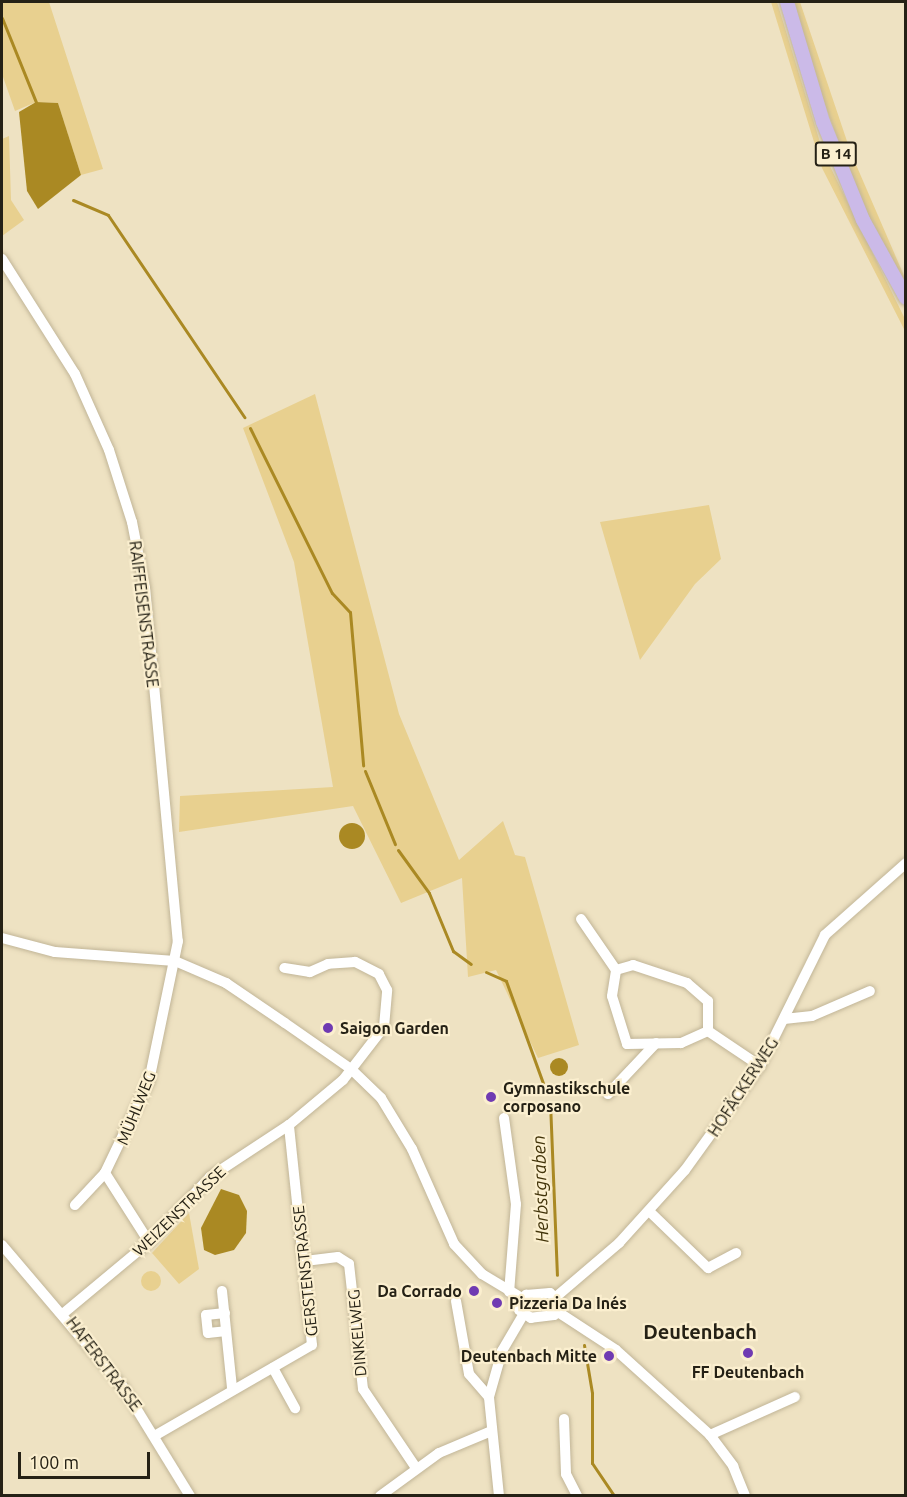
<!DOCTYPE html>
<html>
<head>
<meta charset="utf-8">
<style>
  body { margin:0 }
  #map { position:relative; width:907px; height:1497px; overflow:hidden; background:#eee2c2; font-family:Ubuntu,sans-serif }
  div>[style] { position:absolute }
  .green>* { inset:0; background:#e8d08f }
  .round { border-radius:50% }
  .water>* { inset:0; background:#aa8923 }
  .stream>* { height:3px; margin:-1.5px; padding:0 1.5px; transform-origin:1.5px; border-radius:1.5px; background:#aa8923 }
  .roads { filter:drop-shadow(0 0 2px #c1b597) drop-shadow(0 0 2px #c1b597) }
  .minor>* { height:10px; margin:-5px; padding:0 5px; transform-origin:5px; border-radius:5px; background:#fff }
  .major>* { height:14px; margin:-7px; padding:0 7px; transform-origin:7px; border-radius:7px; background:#cbbae8 }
  .dots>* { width:16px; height:16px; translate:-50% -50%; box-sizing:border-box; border:3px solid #fbefcf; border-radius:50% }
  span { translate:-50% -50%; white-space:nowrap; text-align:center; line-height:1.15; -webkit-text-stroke:4.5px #fbefcf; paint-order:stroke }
  .shield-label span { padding:2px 4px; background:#fbefcf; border:2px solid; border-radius:4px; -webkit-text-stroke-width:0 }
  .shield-label { font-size:15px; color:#252115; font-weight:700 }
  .street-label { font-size:16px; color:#252115 }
  .poi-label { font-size:16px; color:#252115; font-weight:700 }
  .left { translate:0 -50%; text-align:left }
  .right { translate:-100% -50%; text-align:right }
  .water-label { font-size:18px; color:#413309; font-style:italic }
  .quarter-label { font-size:20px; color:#252115; font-weight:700 }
  .frame { position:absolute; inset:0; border:3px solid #252115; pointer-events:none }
  .scale { position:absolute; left:18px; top:1452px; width:132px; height:27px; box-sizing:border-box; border:3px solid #252115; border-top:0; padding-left:8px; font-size:18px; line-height:21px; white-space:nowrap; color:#252115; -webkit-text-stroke:4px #fbefcf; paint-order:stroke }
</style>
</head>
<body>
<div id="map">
  <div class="green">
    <i style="clip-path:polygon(2px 2px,49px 2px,103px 169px,81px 175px,58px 103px,36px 102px,15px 111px,2px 74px)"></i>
    <i style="clip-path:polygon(771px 2px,777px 2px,823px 152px,905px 319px,905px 331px,822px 168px)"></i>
    <i style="clip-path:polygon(795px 2px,800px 2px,851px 153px,905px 278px,905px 294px,857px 192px,804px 47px)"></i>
    <i style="clip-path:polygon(9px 136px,11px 200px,24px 220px,2px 236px,2px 139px)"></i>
    <i style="clip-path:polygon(315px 394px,399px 714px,459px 860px,503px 821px,515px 855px,525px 857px,579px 1045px,538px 1058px,496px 970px,468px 977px,462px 878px,401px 903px,353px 806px,179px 832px,180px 796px,333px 787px,294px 562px,243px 428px)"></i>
    <i style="clip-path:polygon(709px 505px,721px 559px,695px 584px,640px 660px,600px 522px)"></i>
    <i style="clip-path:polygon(189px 1213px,199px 1269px,179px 1284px,152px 1253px)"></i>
    <i class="round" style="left:141px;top:1271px;width:20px;height:20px"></i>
  </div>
  <div class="water">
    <i style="clip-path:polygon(36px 102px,58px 103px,81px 175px,38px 209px,27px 191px,19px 112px)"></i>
    <i class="round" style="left:339px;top:823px;width:26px;height:26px"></i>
    <i class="round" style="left:550px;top:1058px;width:18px;height:18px"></i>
    <i style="clip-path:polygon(221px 1189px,239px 1195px,247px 1211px,246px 1233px,234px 1250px,215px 1255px,204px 1250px,201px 1228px)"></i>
  </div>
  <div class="stream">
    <i style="left:2px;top:18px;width:91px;rotate:68deg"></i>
    <i style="left:73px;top:200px;width:38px;rotate:23deg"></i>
    <i style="left:108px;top:215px;width:244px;rotate:56deg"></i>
    <i style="left:250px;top:428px;width:184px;rotate:63.6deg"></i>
    <i style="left:332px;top:593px;width:26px;rotate:47deg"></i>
    <i style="left:350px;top:612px;width:154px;rotate:85.1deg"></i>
    <i style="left:365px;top:771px;width:79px;rotate:67.7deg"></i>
    <i style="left:398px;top:850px;width:53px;rotate:54.2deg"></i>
    <i style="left:429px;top:893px;width:63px;rotate:67.5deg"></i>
    <i style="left:453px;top:951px;width:22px;rotate:36deg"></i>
    <i style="left:486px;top:972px;width:22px;rotate:24deg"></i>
    <i style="left:506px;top:981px;width:115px;rotate:70.1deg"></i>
    <i style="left:550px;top:1102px;width:173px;rotate:87.7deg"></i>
    <i style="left:584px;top:1345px;width:49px;rotate:80.5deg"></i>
    <i style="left:592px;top:1393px;width:70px;rotate:90deg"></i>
    <i style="left:592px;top:1463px;width:40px;rotate:56deg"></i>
  </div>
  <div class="roads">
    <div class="minor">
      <i style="left:2px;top:259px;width:136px;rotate:57.6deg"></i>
      <i style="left:75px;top:374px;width:83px;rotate:65.9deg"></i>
      <i style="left:109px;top:450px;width:76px;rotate:72.3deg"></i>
      <i style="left:132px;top:522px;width:67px;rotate:78.9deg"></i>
      <i style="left:145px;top:588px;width:355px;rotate:84.7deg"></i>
      <i style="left:178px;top:941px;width:143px;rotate:101.7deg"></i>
      <i style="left:149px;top:1081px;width:102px;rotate:115.6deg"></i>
      <i style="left:105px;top:1173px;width:44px;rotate:133.2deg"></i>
      <i style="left:581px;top:919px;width:62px;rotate:55.5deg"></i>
      <i style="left:2px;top:938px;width:55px;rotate:14.8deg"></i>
      <i style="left:55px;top:952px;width:120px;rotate:4.3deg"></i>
      <i style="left:175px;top:961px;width:56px;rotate:23.3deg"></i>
      <i style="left:226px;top:983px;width:71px;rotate:34.1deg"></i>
      <i style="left:285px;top:1023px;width:80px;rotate:34.9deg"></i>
      <i style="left:351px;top:1069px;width:42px;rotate:44deg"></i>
      <i style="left:381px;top:1098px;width:60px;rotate:58.7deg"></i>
      <i style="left:412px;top:1149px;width:104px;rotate:66.1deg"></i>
      <i style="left:454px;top:1244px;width:41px;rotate:47deg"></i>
      <i style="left:482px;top:1274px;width:47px;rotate:31deg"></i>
      <i style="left:633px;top:965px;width:57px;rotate:18.4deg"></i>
      <i style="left:687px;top:983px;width:28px;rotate:41deg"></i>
      <i style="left:708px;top:1001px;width:30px;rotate:90deg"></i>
      <i style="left:708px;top:1031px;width:30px;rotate:156deg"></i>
      <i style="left:681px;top:1043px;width:54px;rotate:178.9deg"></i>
      <i style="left:627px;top:1044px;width:50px;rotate:-107.4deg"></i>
      <i style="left:612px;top:996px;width:26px;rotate:-81deg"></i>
      <i style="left:616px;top:970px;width:18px;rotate:-16deg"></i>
      <i style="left:784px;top:1019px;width:28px;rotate:-6deg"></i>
      <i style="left:812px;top:1016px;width:63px;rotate:-23.3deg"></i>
      <i style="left:708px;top:1031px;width:63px;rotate:33.9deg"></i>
      <i style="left:608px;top:1094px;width:70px;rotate:-46.7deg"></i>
      <i style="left:504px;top:1118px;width:87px;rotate:82.1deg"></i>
      <i style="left:516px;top:1204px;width:88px;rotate:94.5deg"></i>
      <i style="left:105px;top:1173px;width:82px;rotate:57.5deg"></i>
      <i style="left:650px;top:1212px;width:81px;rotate:44deg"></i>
      <i style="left:708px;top:1268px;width:32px;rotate:-28deg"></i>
      <i style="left:2px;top:1245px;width:187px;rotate:49.6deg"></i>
      <i style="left:123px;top:1387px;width:128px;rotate:58.4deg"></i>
      <i style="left:305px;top:1261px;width:33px;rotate:-7deg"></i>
      <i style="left:338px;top:1257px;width:13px;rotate:32deg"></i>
      <i style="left:349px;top:1264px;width:126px;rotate:83.6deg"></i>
      <i style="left:363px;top:1389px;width:95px;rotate:56.1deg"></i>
      <i style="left:222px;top:1291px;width:97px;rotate:84.1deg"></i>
      <i style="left:550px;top:1293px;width:16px;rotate:45deg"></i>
      <i style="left:561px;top:1304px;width:13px;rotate:122deg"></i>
      <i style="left:554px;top:1315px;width:23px;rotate:173deg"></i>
      <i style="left:531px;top:1318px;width:14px;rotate:-146deg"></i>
      <i style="left:519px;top:1310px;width:17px;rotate:-65deg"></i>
      <i style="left:526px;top:1295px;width:24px;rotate:-5deg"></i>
      <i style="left:557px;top:1296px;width:82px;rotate:-40.5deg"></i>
      <i style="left:619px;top:1243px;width:98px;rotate:-47.9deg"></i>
      <i style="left:685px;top:1170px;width:128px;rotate:-54.2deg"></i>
      <i style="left:760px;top:1066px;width:146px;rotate:-63.6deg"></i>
      <i style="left:825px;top:935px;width:108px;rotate:-41.6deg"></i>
      <i style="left:456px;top:1301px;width:74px;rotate:79.9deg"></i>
      <i style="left:469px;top:1374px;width:30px;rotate:49deg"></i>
      <i style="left:65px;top:1312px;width:109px;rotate:-39.8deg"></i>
      <i style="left:149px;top:1242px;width:89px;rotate:-46.8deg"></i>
      <i style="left:210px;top:1177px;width:95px;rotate:-33.4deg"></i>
      <i style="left:289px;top:1125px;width:70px;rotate:-39.8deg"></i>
      <i style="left:343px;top:1080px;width:67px;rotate:-52.3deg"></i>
      <i style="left:384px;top:1027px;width:37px;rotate:-85deg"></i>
      <i style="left:387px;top:990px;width:18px;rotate:-117deg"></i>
      <i style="left:379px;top:974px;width:27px;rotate:-153deg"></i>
      <i style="left:355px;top:962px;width:27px;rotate:176deg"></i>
      <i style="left:328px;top:964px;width:20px;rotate:156deg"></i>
      <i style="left:310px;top:972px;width:26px;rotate:-171deg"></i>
      <i style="left:558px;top:1312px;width:69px;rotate:33.2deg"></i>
      <i style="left:616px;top:1350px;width:127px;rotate:42.1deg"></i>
      <i style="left:710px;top:1435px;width:39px;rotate:53deg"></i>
      <i style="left:733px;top:1466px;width:32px;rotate:68deg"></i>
      <i style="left:225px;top:1313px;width:19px;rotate:174deg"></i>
      <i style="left:206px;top:1315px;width:18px;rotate:84deg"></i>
      <i style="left:208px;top:1333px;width:18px;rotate:-6deg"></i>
      <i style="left:273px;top:1368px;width:46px;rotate:61.2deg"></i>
      <i style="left:564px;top:1419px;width:55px;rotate:87.9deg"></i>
      <i style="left:566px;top:1474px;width:25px;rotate:63deg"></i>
      <i style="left:156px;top:1435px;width:180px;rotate:-30deg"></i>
      <i style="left:312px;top:1345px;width:221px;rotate:-96deg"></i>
      <i style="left:710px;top:1435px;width:93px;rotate:-24.1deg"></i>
      <i style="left:380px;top:1496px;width:73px;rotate:-36.1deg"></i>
      <i style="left:439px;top:1453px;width:54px;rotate:-22.8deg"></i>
      <i style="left:499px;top:1496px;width:100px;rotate:-95.8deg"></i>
      <i style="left:489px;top:1397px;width:48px;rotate:-74.2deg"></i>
      <i style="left:502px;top:1351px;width:42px;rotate:-59.7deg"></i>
    </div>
    <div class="major">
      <i style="left:787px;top:2px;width:125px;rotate:73.3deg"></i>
      <i style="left:823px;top:122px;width:106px;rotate:67.8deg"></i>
      <i style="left:863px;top:220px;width:89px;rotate:61.1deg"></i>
    </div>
  </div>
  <div class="dots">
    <i style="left:328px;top:1028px;background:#703bb2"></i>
    <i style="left:491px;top:1097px;background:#703bb2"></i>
    <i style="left:474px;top:1291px;background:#703bb2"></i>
    <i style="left:497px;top:1303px;background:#703bb2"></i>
    <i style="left:748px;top:1353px;background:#703bb2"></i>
    <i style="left:609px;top:1356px;background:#703bb2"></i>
  </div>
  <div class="shield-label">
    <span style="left:836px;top:154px">B 14</span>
  </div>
  <div class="street-label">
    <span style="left:144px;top:614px;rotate:83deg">RAIFFEISENSTRASSE</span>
    <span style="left:743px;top:1087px;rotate:-57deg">HOFÄCKERWEG</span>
    <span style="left:136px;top:1108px;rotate:-68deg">MÜHLWEG</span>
    <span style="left:179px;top:1211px;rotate:-44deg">WEIZENSTRASSE</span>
    <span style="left:305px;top:1271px;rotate:-96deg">GERSTENSTRASSE</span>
    <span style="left:357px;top:1333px;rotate:-95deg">DINKELWEG</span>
    <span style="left:104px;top:1364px;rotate:53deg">HAFERSTRASSE</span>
  </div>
  <div class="poi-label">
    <span class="left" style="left:340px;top:1028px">Saigon Garden</span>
    <span class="left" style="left:503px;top:1097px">Gymnastikschule<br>corposano</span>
    <span class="right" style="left:462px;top:1291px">Da Corrado</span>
    <span class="left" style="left:509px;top:1303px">Pizzeria Da Inés</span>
    <span class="right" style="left:597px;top:1356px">Deutenbach Mitte</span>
    <span style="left:748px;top:1372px">FF Deutenbach</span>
  </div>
  <div class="water-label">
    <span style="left:540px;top:1189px;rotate:-92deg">Herbstgraben</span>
  </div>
  <div class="quarter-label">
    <span style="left:700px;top:1331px">Deutenbach</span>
  </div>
  <div class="frame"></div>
  <div class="scale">100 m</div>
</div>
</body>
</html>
